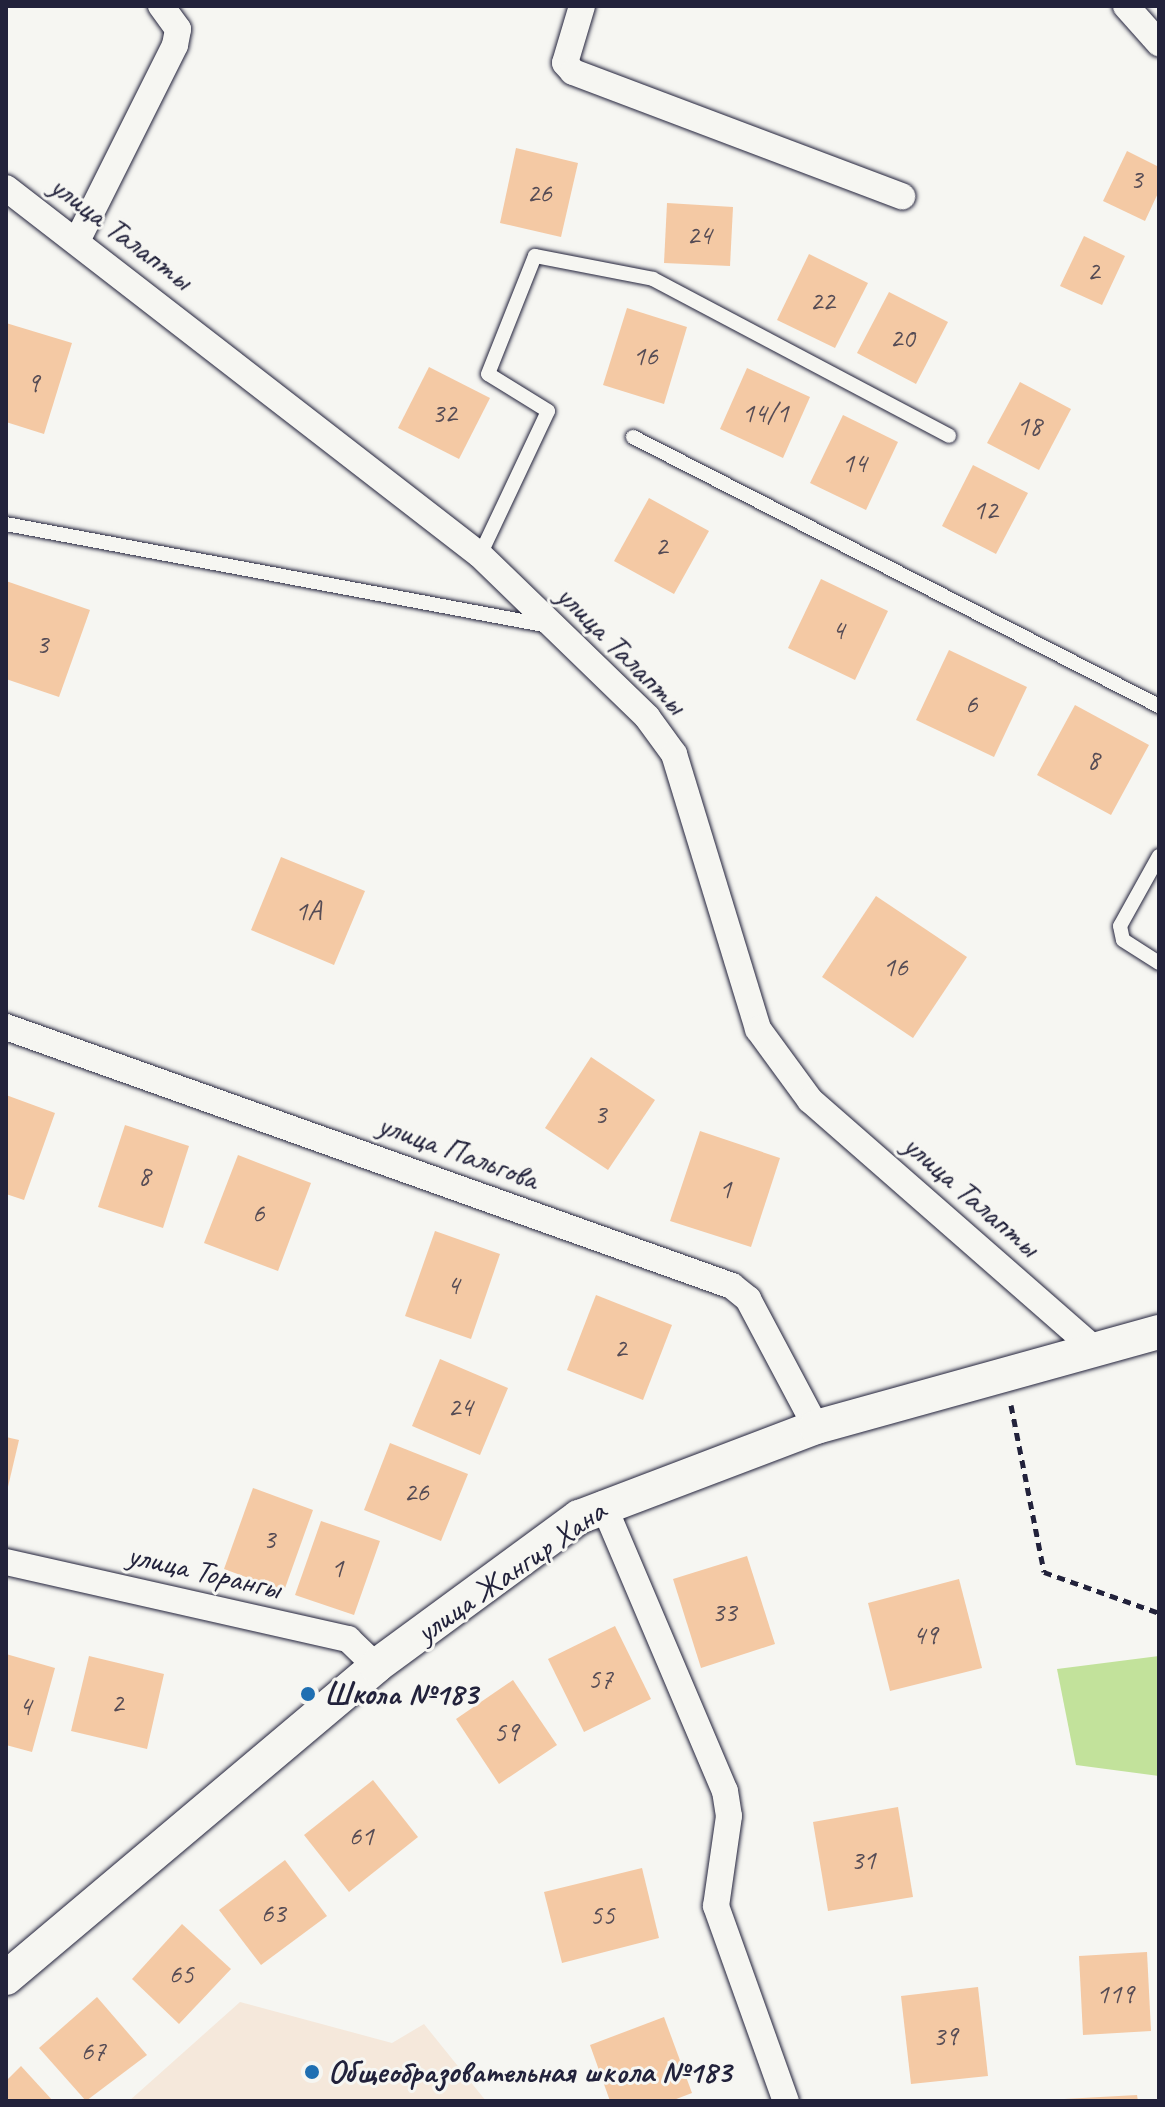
<!DOCTYPE html>
<html>
<head>
<meta charset="utf-8">
<style>
  body { margin:0 }
  #map { position:relative; width:1165px; height:2107px; overflow:hidden; background:#f6f6f2; font-family:Caveat,sans-serif }
  div>[style] { position:absolute }
  .built>* { inset:0; background:#f5e8db }
  .green>* { inset:0; background:#c2e29b }
  .building>* { inset:0; background:#f4c9a4 }
  .path>* { height:5px; margin-top:-2.5px; transform-origin:0; background:repeating-linear-gradient(90deg,#22223b 0 8px,transparent 0 14px) }
  .roads { filter:drop-shadow(0 0 2px #22223b) drop-shadow(0 0 2px #22223b) }
  .service>* { height:14px; margin:-7px; padding:0 7px; transform-origin:7px; border-radius:7px; background:#f6f6f2 }
  .minor>* { height:26px; margin:-13px; padding:0 13px; transform-origin:13px; border-radius:13px; background:#f6f6f2 }
  .tertiary>* { height:34px; margin:-17px; padding:0 17px; transform-origin:17px; border-radius:17px; background:#f6f6f2 }
  .dots>* { width:22px; height:22px; translate:-50% -50%; box-sizing:border-box; border:4px solid #f6f6f2; border-radius:50% }
  span { translate:-50% -50%; white-space:nowrap; text-align:center; line-height:1.15; -webkit-text-stroke:6px #f6f6f2; paint-order:stroke }
  .number-label { font-size:28px; color:#564c55 }
  .number-label span { -webkit-text-stroke-width:0 }
  .street-label { font-size:32px; color:#22223b }
  .poi-label { font-size:32px; color:#22223b; font-weight:700 }
  .left { translate:0 -50%; text-align:left }
  .frame { position:absolute; inset:0; border:8px solid #22223b; pointer-events:none }
</style>
</head>
<body>
<div id="map">
  <div class="built">
    <i style="clip-path:polygon(240px 2002px,392px 2043px,424px 2024px,486px 2101px,129px 2101px)"></i>
  </div>
  <div class="green">
    <i style="clip-path:polygon(1159px 1656px,1159px 1776px,1076px 1765px,1057px 1669px)"></i>
  </div>
  <div class="building">
    <i style="clip-path:polygon(516px 148px,578px 163px,561px 237px,500px 223px)"></i>
    <i style="clip-path:polygon(1127px 151px,1159px 167px,1159px 191px,1145px 221px,1103px 201px)"></i>
    <i style="clip-path:polygon(667px 203px,733px 207px,730px 266px,664px 263px)"></i>
    <i style="clip-path:polygon(1084px 236px,1125px 256px,1102px 305px,1060px 286px)"></i>
    <i style="clip-path:polygon(809px 254px,868px 283px,835px 348px,777px 320px)"></i>
    <i style="clip-path:polygon(889px 292px,948px 322px,916px 384px,857px 353px)"></i>
    <i style="clip-path:polygon(627px 308px,687px 327px,664px 404px,603px 385px)"></i>
    <i style="clip-path:polygon(6px 323px,72px 343px,44px 434px,6px 422px)"></i>
    <i style="clip-path:polygon(429px 367px,490px 398px,459px 459px,398px 428px)"></i>
    <i style="clip-path:polygon(747px 368px,810px 397px,783px 458px,720px 429px)"></i>
    <i style="clip-path:polygon(1020px 382px,1071px 409px,1039px 470px,987px 443px)"></i>
    <i style="clip-path:polygon(843px 415px,898px 442px,866px 510px,810px 483px)"></i>
    <i style="clip-path:polygon(973px 465px,1028px 493px,996px 554px,942px 526px)"></i>
    <i style="clip-path:polygon(649px 498px,709px 531px,674px 594px,614px 561px)"></i>
    <i style="clip-path:polygon(821px 579px,888px 611px,855px 680px,788px 648px)"></i>
    <i style="clip-path:polygon(6px 581px,90px 610px,59px 697px,6px 679px)"></i>
    <i style="clip-path:polygon(949px 650px,1027px 687px,994px 757px,916px 720px)"></i>
    <i style="clip-path:polygon(1075px 705px,1149px 745px,1111px 815px,1037px 775px)"></i>
    <i style="clip-path:polygon(281px 857px,365px 891px,334px 965px,251px 930px)"></i>
    <i style="clip-path:polygon(876px 896px,967px 957px,913px 1038px,822px 977px)"></i>
    <i style="clip-path:polygon(591px 1057px,655px 1100px,608px 1170px,545px 1128px)"></i>
    <i style="clip-path:polygon(6px 1095px,55px 1113px,24px 1200px,6px 1194px)"></i>
    <i style="clip-path:polygon(125px 1125px,189px 1146px,163px 1228px,98px 1207px)"></i>
    <i style="clip-path:polygon(700px 1131px,780px 1158px,751px 1247px,670px 1221px)"></i>
    <i style="clip-path:polygon(238px 1155px,311px 1183px,278px 1271px,204px 1243px)"></i>
    <i style="clip-path:polygon(435px 1231px,500px 1254px,471px 1339px,405px 1316px)"></i>
    <i style="clip-path:polygon(596px 1295px,672px 1325px,643px 1400px,567px 1370px)"></i>
    <i style="clip-path:polygon(440px 1359px,508px 1388px,480px 1455px,412px 1426px)"></i>
    <i style="clip-path:polygon(6px 1437px,19px 1440px,7px 1491px,6px 1491px)"></i>
    <i style="clip-path:polygon(390px 1443px,468px 1474px,441px 1541px,364px 1510px)"></i>
    <i style="clip-path:polygon(253px 1488px,313px 1510px,284px 1591px,224px 1569px)"></i>
    <i style="clip-path:polygon(321px 1521px,380px 1541px,354px 1615px,295px 1595px)"></i>
    <i style="clip-path:polygon(747px 1556px,775px 1644px,701px 1668px,673px 1579px)"></i>
    <i style="clip-path:polygon(959px 1579px,982px 1668px,890px 1691px,868px 1603px)"></i>
    <i style="clip-path:polygon(615px 1626px,651px 1699px,584px 1732px,548px 1659px)"></i>
    <i style="clip-path:polygon(6px 1654px,55px 1668px,32px 1752px,6px 1745px)"></i>
    <i style="clip-path:polygon(89px 1656px,164px 1674px,147px 1749px,71px 1731px)"></i>
    <i style="clip-path:polygon(513px 1680px,557px 1745px,499px 1784px,456px 1719px)"></i>
    <i style="clip-path:polygon(373px 1780px,418px 1837px,349px 1892px,304px 1835px)"></i>
    <i style="clip-path:polygon(898px 1807px,913px 1897px,828px 1911px,813px 1822px)"></i>
    <i style="clip-path:polygon(285px 1860px,327px 1916px,261px 1965px,219px 1910px)"></i>
    <i style="clip-path:polygon(642px 1868px,659px 1938px,562px 1963px,544px 1892px)"></i>
    <i style="clip-path:polygon(182px 1924px,231px 1969px,179px 2024px,132px 1979px)"></i>
    <i style="clip-path:polygon(1147px 1952px,1151px 2031px,1083px 2035px,1079px 1956px)"></i>
    <i style="clip-path:polygon(978px 1987px,988px 2076px,911px 2084px,901px 1996px)"></i>
    <i style="clip-path:polygon(97px 1997px,147px 2055px,86px 2101px,39px 2048px)"></i>
    <i style="clip-path:polygon(664px 2017px,692px 2093px,671px 2101px,610px 2101px,590px 2045px)"></i>
    <i style="clip-path:polygon(21px 2066px,53px 2101px,6px 2101px,6px 2081px)"></i>
    <i style="clip-path:polygon(1137px 2095px,1138px 2101px,1064px 2101px,1064px 2099px)"></i>
  </div>
  <div class="path">
    <i style="left:1011px;top:1405px;width:170px;rotate:78.8deg"></i>
    <i style="left:1044px;top:1572px;width:122px;rotate:19.6deg"></i>
  </div>
  <div class="roads">
    <div class="service">
      <i style="left:633px;top:437px;width:591px;rotate:27.09deg"></i>
      <i style="left:6px;top:524px;width:552px;rotate:10.64deg"></i>
      <i style="left:480px;top:555px;width:159px;rotate:-64.7deg"></i>
      <i style="left:548px;top:411px;width:70px;rotate:-148.3deg"></i>
      <i style="left:488px;top:374px;width:127px;rotate:-68.3deg"></i>
      <i style="left:535px;top:256px;width:120px;rotate:11deg"></i>
      <i style="left:653px;top:279px;width:335px;rotate:27.9deg"></i>
      <i style="left:1159px;top:856px;width:80px;rotate:119.1deg"></i>
      <i style="left:1120px;top:926px;width:14px;rotate:78deg"></i>
      <i style="left:1123px;top:940px;width:43px;rotate:32.6deg"></i>
    </div>
    <div class="minor">
      <i style="left:582px;top:6px;width:59px;rotate:106.6deg"></i>
      <i style="left:565px;top:63px;width:12px;rotate:48deg"></i>
      <i style="left:573px;top:72px;width:352px;rotate:20.7deg"></i>
      <i style="left:1126px;top:6px;width:50px;rotate:48.3deg"></i>
      <i style="left:6px;top:188px;width:599px;rotate:37.75deg"></i>
      <i style="left:480px;top:555px;width:233px;rotate:44.1deg"></i>
      <i style="left:647px;top:717px;width:46px;rotate:53.9deg"></i>
      <i style="left:674px;top:754px;width:288px;rotate:73deg"></i>
      <i style="left:758px;top:1029px;width:88px;rotate:53.8deg"></i>
      <i style="left:810px;top:1100px;width:375px;rotate:41.2deg"></i>
      <i style="left:77px;top:241px;width:219px;rotate:-63.4deg"></i>
      <i style="left:175px;top:45px;width:16px;rotate:-79deg"></i>
      <i style="left:178px;top:29px;width:29px;rotate:-126deg"></i>
      <i style="left:6px;top:1027px;width:771px;rotate:19.63deg"></i>
      <i style="left:732px;top:1286px;width:21px;rotate:39deg"></i>
      <i style="left:748px;top:1299px;width:145px;rotate:62deg"></i>
      <i style="left:603px;top:1504px;width:312px;rotate:67deg"></i>
      <i style="left:725px;top:1791px;width:25px;rotate:81deg"></i>
      <i style="left:729px;top:1816px;width:91px;rotate:98.2deg"></i>
      <i style="left:716px;top:1906px;width:207px;rotate:70.3deg"></i>
      <i style="left:6px;top:1562px;width:351px;rotate:12.7deg"></i>
      <i style="left:348px;top:1639px;width:39px;rotate:44deg"></i>
    </div>
    <div class="tertiary">
      <i style="left:6px;top:1978px;width:484px;rotate:-40.1deg"></i>
      <i style="left:376px;top:1666px;width:252px;rotate:-36.3deg"></i>
      <i style="left:579px;top:1517px;width:254px;rotate:-20.8deg"></i>
      <i style="left:816px;top:1427px;width:356px;rotate:-15.5deg"></i>
    </div>
  </div>
  <div class="dots">
    <i style="left:308px;top:1694px;background:#1f6fb2"></i>
    <i style="left:312px;top:2072px;background:#1f6fb2"></i>
  </div>
  <div class="number-label">
    <span style="left:1136px;top:179px">3</span>
    <span style="left:539px;top:193px">26</span>
    <span style="left:699px;top:235px">24</span>
    <span style="left:1093px;top:271px">2</span>
    <span style="left:822px;top:301px">22</span>
    <span style="left:902px;top:338px">20</span>
    <span style="left:645px;top:356px">16</span>
    <span style="left:33px;top:383px">9</span>
    <span style="left:444px;top:413px">32</span>
    <span style="left:765px;top:413px">14/1</span>
    <span style="left:1029px;top:426px">18</span>
    <span style="left:854px;top:463px">14</span>
    <span style="left:985px;top:510px">12</span>
    <span style="left:661px;top:546px">2</span>
    <span style="left:838px;top:630px">4</span>
    <span style="left:42px;top:644px">3</span>
    <span style="left:971px;top:704px">6</span>
    <span style="left:1093px;top:760px">8</span>
    <span style="left:308px;top:911px">1А</span>
    <span style="left:895px;top:967px">16</span>
    <span style="left:600px;top:1114px">3</span>
    <span style="left:144px;top:1176px">8</span>
    <span style="left:725px;top:1189px">1</span>
    <span style="left:258px;top:1213px">6</span>
    <span style="left:453px;top:1285px">4</span>
    <span style="left:620px;top:1348px">2</span>
    <span style="left:460px;top:1407px">24</span>
    <span style="left:416px;top:1492px">26</span>
    <span style="left:269px;top:1539px">3</span>
    <span style="left:337px;top:1568px">1</span>
    <span style="left:724px;top:1612px">33</span>
    <span style="left:925px;top:1635px">49</span>
    <span style="left:600px;top:1679px">57</span>
    <span style="left:117px;top:1703px">2</span>
    <span style="left:25px;top:1706px">4</span>
    <span style="left:506px;top:1732px">59</span>
    <span style="left:361px;top:1836px">61</span>
    <span style="left:863px;top:1860px">31</span>
    <span style="left:273px;top:1913px">63</span>
    <span style="left:602px;top:1915px">55</span>
    <span style="left:181px;top:1974px">65</span>
    <span style="left:1115px;top:1994px">119</span>
    <span style="left:945px;top:2036px">39</span>
    <span style="left:93px;top:2051px">67</span>
  </div>
  <div class="street-label">
    <span style="left:121px;top:233px;rotate:37deg">улица Талапты</span>
    <span style="left:621px;top:650px;rotate:45deg">улица Талапты</span>
    <span style="left:458px;top:1152px;rotate:20deg">улица Пальгова</span>
    <span style="left:971px;top:1196px;rotate:41deg">улица Талапты</span>
    <span style="left:204px;top:1572px;rotate:13deg">улица Торангы</span>
    <span style="left:511px;top:1572px;rotate:-35deg">улица Жангир Хана</span>
  </div>
  <div class="poi-label">
    <span class="left" style="left:324px;top:1694px">Школа №183</span>
    <span class="left" style="left:328px;top:2072px">Общеобразовательная школа №183</span>
  </div>
  <div class="frame"></div>
</div>
</body>
</html>
